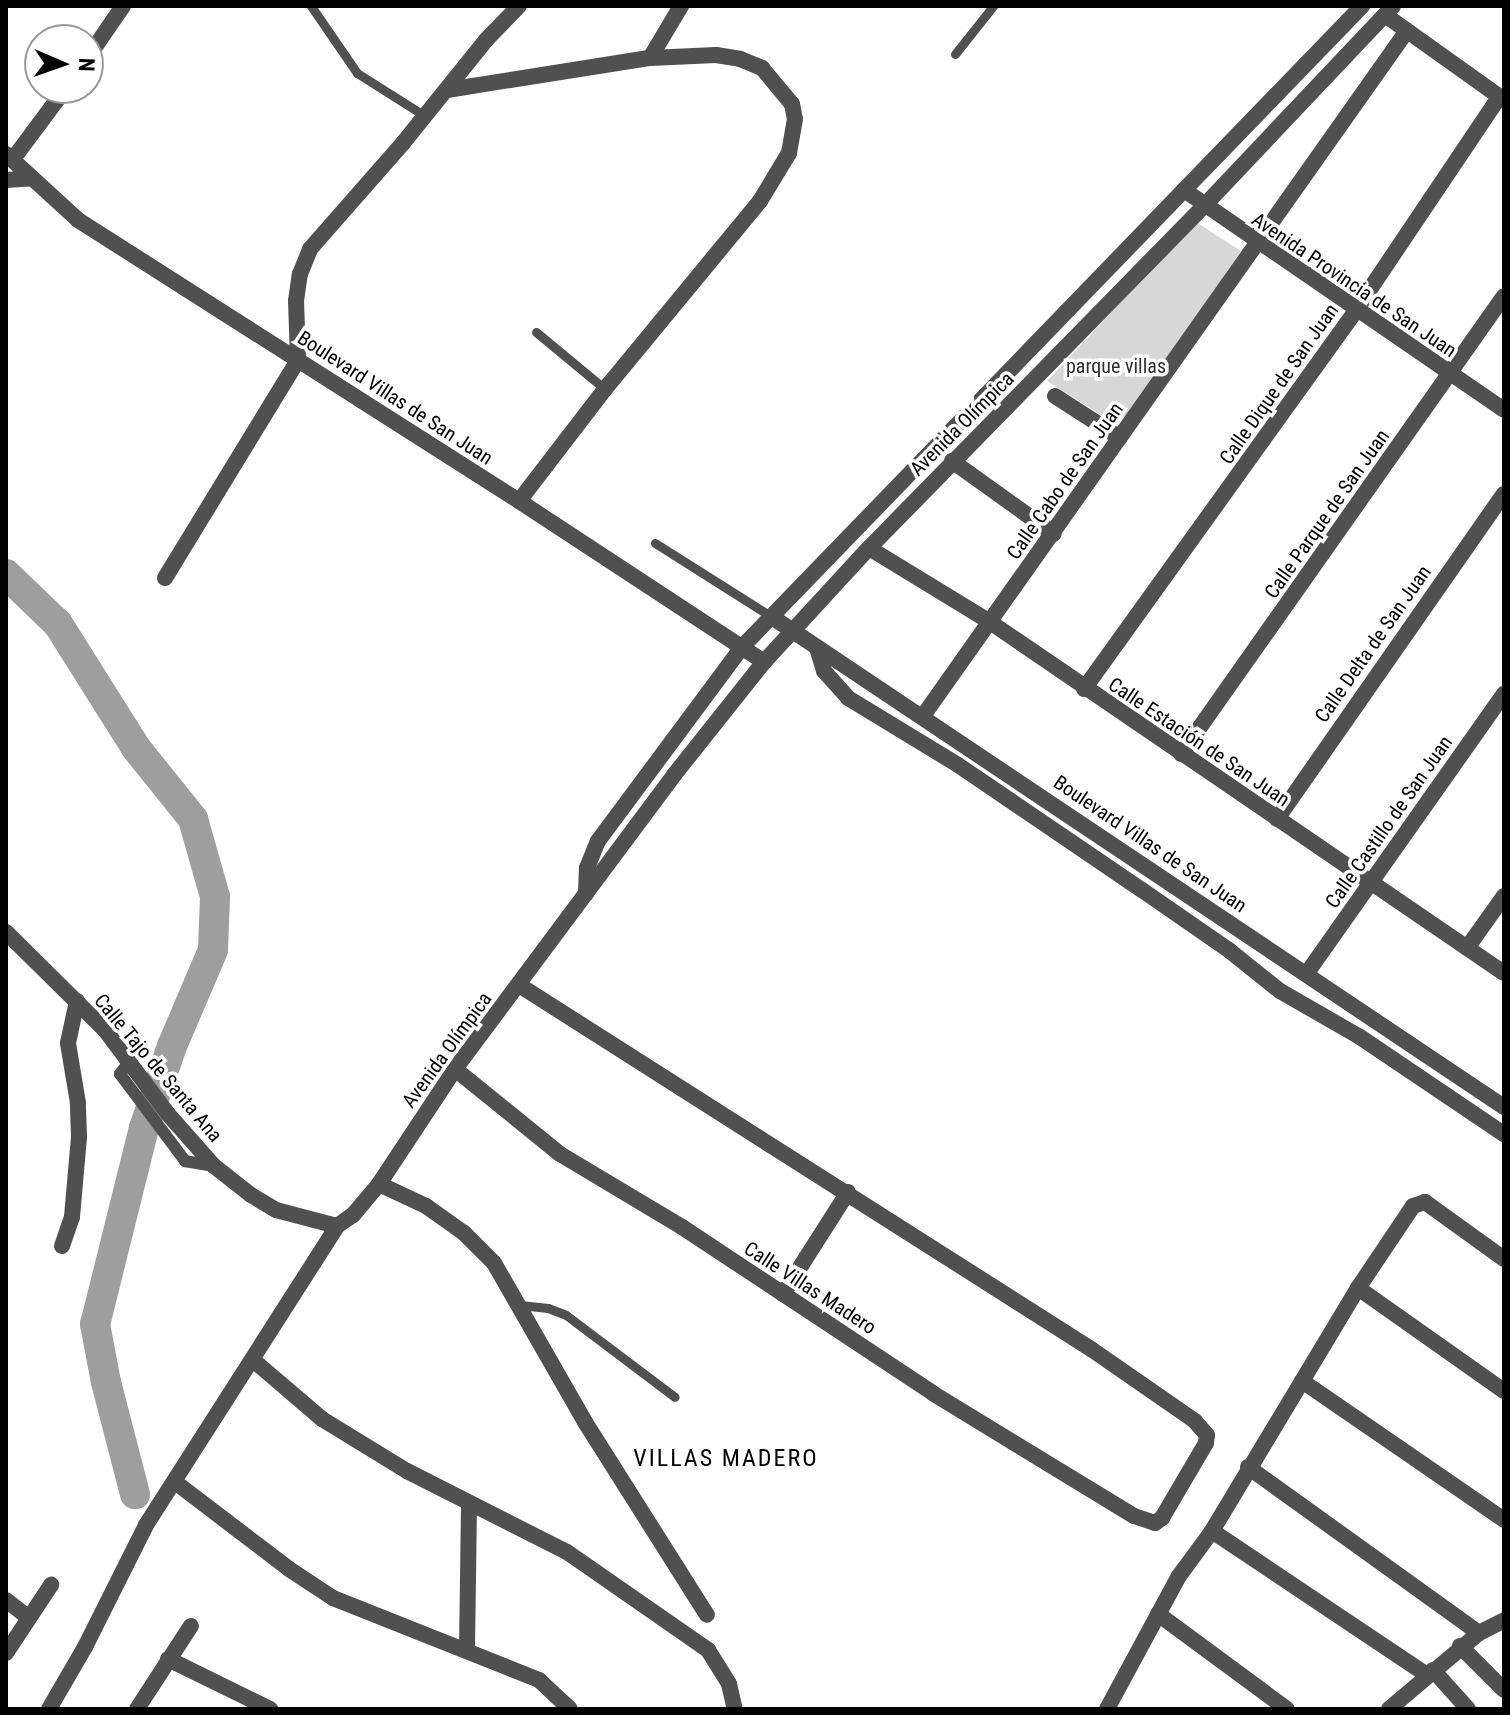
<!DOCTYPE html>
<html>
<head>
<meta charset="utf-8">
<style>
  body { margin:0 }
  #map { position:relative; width:1510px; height:1715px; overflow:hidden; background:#fff; font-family:"Roboto Condensed",sans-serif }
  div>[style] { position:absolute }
  .green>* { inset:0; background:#d7d7d7 }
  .river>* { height:30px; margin:-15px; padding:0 15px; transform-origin:15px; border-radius:15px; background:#9e9e9e }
  .service>* { height:9px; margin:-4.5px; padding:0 4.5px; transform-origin:4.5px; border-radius:4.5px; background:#505050 }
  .pedestrian>* { height:12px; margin:-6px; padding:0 6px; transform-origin:6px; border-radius:6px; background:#505050 }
  .minor>* { height:16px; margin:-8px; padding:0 8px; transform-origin:8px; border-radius:8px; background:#505050 }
  .tertiary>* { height:16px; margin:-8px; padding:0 8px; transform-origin:8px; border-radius:8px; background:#505050 }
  span { translate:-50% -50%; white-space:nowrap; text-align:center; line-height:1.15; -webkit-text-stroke:7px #fff; paint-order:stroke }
  .street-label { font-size:20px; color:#000 }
  .park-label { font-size:20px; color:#2e2e2e }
  .quarter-label { font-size:24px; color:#000; letter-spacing:2px }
  .frame { position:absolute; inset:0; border:8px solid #000; pointer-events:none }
  .north { position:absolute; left:24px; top:24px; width:80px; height:80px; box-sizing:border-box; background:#fff; border:2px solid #999; border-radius:50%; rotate:92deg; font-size:22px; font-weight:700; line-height:32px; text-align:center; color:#000 }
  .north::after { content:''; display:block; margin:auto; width:28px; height:36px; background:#000; clip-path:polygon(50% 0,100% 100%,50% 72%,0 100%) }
</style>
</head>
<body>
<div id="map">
  <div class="green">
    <i style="clip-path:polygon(1196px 222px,1241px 251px,1130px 415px,1111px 421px,1047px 381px)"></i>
  </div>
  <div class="river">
    <i style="left:6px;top:574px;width:72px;rotate:43.9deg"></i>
    <i style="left:58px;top:624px;width:146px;rotate:57.8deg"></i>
    <i style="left:136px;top:748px;width:91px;rotate:51.2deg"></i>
    <i style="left:193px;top:819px;width:81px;rotate:74.2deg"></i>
    <i style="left:215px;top:897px;width:53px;rotate:92.2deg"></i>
    <i style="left:213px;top:950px;width:104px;rotate:113.1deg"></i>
    <i style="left:172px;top:1046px;width:87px;rotate:108.9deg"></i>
    <i style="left:144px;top:1128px;width:202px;rotate:104deg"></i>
    <i style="left:95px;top:1324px;width:59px;rotate:79.3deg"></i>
    <i style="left:106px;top:1382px;width:116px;rotate:75.5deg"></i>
  </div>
  <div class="service">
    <i style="left:311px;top:6px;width:81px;rotate:55.5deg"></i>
    <i style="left:357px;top:73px;width:80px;rotate:32.3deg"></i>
    <i style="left:955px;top:54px;width:61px;rotate:-51.6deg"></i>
    <i style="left:536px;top:332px;width:89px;rotate:39.6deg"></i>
    <i style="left:655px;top:543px;width:138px;rotate:32.3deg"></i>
    <i style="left:520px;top:1305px;width:28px;rotate:6deg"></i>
    <i style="left:548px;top:1308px;width:19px;rotate:21deg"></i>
    <i style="left:566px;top:1315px;width:136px;rotate:37deg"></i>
  </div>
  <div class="pedestrian">
    <i style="left:129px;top:1062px;width:15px;rotate:127deg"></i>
    <i style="left:120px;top:1074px;width:109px;rotate:53.2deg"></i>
    <i style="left:185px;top:1161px;width:28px;rotate:10deg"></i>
  </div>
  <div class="minor">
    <i style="left:1385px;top:15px;width:146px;rotate:35.5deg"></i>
    <i style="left:88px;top:57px;width:62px;rotate:-55.5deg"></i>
    <i style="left:650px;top:58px;width:61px;rotate:-59.2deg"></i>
    <i style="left:447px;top:90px;width:206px;rotate:-9deg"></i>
    <i style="left:650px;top:58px;width:66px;rotate:-2.6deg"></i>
    <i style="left:716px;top:55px;width:24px;rotate:9deg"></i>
    <i style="left:740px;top:59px;width:24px;rotate:22deg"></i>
    <i style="left:762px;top:68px;width:47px;rotate:50.2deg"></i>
    <i style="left:792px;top:104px;width:15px;rotate:79deg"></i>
    <i style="left:795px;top:119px;width:35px;rotate:100deg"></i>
    <i style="left:789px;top:153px;width:56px;rotate:121.1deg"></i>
    <i style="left:760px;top:201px;width:244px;rotate:129.5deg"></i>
    <i style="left:605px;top:389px;width:141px;rotate:127.5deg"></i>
    <i style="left:13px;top:159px;width:89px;rotate:-53.3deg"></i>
    <i style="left:1055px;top:396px;width:77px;rotate:32.9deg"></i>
    <i style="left:952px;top:461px;width:125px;rotate:35.6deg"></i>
    <i style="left:869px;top:548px;width:142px;rotate:31.4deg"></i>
    <i style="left:990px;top:622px;width:622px;rotate:34.33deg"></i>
    <i style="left:165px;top:578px;width:255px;rotate:-58.6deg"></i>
    <i style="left:298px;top:360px;width:59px;rotate:-91.9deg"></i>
    <i style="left:296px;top:301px;width:27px;rotate:-82deg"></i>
    <i style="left:300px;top:274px;width:27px;rotate:-68deg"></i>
    <i style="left:310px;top:249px;width:141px;rotate:-48.7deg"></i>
    <i style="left:403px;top:143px;width:132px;rotate:-51.1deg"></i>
    <i style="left:486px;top:40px;width:47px;rotate:-45.9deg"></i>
    <i style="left:772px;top:617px;width:881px;rotate:33.8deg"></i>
    <i style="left:817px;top:648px;width:24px;rotate:73deg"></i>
    <i style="left:824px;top:671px;width:36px;rotate:48deg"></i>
    <i style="left:848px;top:698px;width:129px;rotate:31.3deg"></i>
    <i style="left:958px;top:765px;width:222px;rotate:34.2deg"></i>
    <i style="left:1142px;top:890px;width:107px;rotate:34.7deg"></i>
    <i style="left:1230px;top:951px;width:64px;rotate:38.7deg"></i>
    <i style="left:1280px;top:991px;width:92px;rotate:29.9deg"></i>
    <i style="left:1360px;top:1037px;width:174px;rotate:34deg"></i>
    <i style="left:1084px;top:689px;width:467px;rotate:-54.3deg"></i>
    <i style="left:1356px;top:310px;width:257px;rotate:-56.1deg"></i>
    <i style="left:923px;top:716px;width:837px;rotate:-54.77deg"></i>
    <i style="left:1181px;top:754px;width:560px;rotate:-54.81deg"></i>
    <i style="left:1277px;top:819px;width:396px;rotate:-55.1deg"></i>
    <i style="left:1467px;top:948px;width:64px;rotate:-54.6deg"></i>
    <i style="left:1307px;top:973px;width:342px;rotate:-54.8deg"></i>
    <i style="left:455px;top:1069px;width:135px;rotate:39deg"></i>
    <i style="left:560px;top:1154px;width:142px;rotate:30.9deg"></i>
    <i style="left:682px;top:1227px;width:302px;rotate:33.5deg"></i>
    <i style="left:934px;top:1394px;width:234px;rotate:31.4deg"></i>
    <i style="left:1134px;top:1516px;width:22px;rotate:18deg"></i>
    <i style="left:1155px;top:1523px;width:9px;rotate:-36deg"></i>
    <i style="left:1162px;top:1518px;width:87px;rotate:-59.6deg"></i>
    <i style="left:1206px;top:1443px;width:8px;rotate:-83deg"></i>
    <i style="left:1207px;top:1435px;width:18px;rotate:-131deg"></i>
    <i style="left:1195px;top:1421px;width:126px;rotate:-145.3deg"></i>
    <i style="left:1091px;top:1349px;width:678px;rotate:-147.53deg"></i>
    <i style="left:379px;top:1184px;width:52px;rotate:25.1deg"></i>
    <i style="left:426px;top:1206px;width:47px;rotate:35.4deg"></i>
    <i style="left:464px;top:1233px;width:42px;rotate:45deg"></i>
    <i style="left:494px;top:1263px;width:183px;rotate:60.2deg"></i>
    <i style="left:585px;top:1422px;width:228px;rotate:57.7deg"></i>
    <i style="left:62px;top:1246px;width:31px;rotate:-71deg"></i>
    <i style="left:72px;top:1217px;width:80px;rotate:-85deg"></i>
    <i style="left:79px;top:1137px;width:34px;rotate:-92deg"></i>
    <i style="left:78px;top:1103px;width:61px;rotate:-99.5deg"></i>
    <i style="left:68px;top:1043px;width:43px;rotate:-77.9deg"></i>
    <i style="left:1358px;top:1288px;width:179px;rotate:35.2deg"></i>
    <i style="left:783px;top:1294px;width:121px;rotate:-57.5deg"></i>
    <i style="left:253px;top:1360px;width:91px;rotate:40.5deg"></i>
    <i style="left:322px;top:1419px;width:100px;rotate:31.5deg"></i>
    <i style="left:407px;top:1471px;width:179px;rotate:26.9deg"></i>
    <i style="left:567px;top:1552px;width:172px;rotate:34.8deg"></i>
    <i style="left:708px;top:1650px;width:40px;rotate:58deg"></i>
    <i style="left:729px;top:1684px;width:26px;rotate:77deg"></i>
    <i style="left:1302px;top:1381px;width:245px;rotate:34.5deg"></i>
    <i style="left:1248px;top:1467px;width:284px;rotate:35.7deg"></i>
    <i style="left:1479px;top:1633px;width:118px;rotate:139.8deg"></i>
    <i style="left:175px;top:1482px;width:143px;rotate:37.3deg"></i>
    <i style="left:289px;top:1569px;width:53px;rotate:33.4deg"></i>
    <i style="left:333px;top:1598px;width:222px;rotate:21.7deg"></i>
    <i style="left:539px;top:1680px;width:42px;rotate:43.1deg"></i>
    <i style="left:1212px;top:1531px;width:259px;rotate:33.8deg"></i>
    <i style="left:6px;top:1600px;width:29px;rotate:38deg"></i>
    <i style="left:1158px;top:1614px;width:160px;rotate:36.4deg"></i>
    <i style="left:1479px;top:1633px;width:28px;rotate:-27deg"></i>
    <i style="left:1460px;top:1646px;width:62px;rotate:45deg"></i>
    <i style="left:467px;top:1649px;width:145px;rotate:-89.2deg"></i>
    <i style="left:6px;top:1653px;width:82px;rotate:-56.5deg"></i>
    <i style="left:168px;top:1659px;width:114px;rotate:26.1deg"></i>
    <i style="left:1433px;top:1670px;width:52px;rotate:48.1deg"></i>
    <i style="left:49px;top:1709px;width:72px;rotate:-59.9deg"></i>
    <i style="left:85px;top:1647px;width:136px;rotate:-63.4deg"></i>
    <i style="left:146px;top:1525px;width:355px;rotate:-57.4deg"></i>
    <i style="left:137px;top:1709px;width:99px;rotate:-57deg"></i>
    <i style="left:1107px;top:1709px;width:151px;rotate:-61.6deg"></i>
    <i style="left:1179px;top:1576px;width:56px;rotate:-53.7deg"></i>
    <i style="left:1212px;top:1531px;width:283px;rotate:-59deg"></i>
    <i style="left:1358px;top:1288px;width:99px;rotate:-56.1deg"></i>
    <i style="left:1413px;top:1206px;width:13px;rotate:-18deg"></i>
    <i style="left:1425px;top:1202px;width:97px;rotate:35.8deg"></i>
  </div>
  <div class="tertiary">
    <i style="left:6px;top:154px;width:98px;rotate:42.5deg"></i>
    <i style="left:78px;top:220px;width:523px;rotate:32.5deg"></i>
    <i style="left:519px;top:501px;width:293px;rotate:33.3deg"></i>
    <i style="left:6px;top:180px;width:26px;rotate:-4deg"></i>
    <i style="left:1184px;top:190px;width:388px;rotate:34.5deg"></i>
    <i style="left:586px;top:894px;width:26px;rotate:-88deg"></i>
    <i style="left:587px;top:868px;width:29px;rotate:-68deg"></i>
    <i style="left:598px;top:841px;width:242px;rotate:-53.4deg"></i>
    <i style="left:742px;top:647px;width:892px;rotate:-45.95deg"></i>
    <i style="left:6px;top:932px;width:139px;rotate:44.7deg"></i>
    <i style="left:105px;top:1030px;width:105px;rotate:53.1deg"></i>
    <i style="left:168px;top:1114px;width:69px;rotate:48.5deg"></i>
    <i style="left:214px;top:1166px;width:47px;rotate:38.1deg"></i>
    <i style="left:251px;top:1195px;width:29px;rotate:31deg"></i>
    <i style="left:276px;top:1210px;width:63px;rotate:14.7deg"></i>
    <i style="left:337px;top:1226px;width:19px;rotate:-35deg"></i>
    <i style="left:353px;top:1215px;width:40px;rotate:-50deg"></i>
    <i style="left:379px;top:1184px;width:138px;rotate:-56.5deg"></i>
    <i style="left:455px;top:1069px;width:367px;rotate:-53.3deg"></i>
    <i style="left:674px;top:775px;width:144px;rotate:-51.5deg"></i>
    <i style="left:764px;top:662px;width:155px;rotate:-47.4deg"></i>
    <i style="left:869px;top:548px;width:479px;rotate:-45.6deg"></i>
    <i style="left:1204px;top:206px;width:275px;rotate:-46.6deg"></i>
  </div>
  <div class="street-label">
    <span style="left:1354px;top:285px;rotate:34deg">Avenida Provincia de San Juan</span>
    <span style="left:1279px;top:384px;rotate:-55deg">Calle Dique de San Juan</span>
    <span style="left:395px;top:398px;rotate:33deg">Boulevard Villas de San Juan</span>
    <span style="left:962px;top:424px;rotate:-45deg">Avenida Olímpica</span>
    <span style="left:1065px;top:481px;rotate:-55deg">Calle Cabo de San Juan</span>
    <span style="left:1327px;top:514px;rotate:-55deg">Calle Parque de San Juan</span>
    <span style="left:1373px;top:644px;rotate:-55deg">Calle Delta de San Juan</span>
    <span style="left:1199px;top:742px;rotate:34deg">Calle Estación de San Juan</span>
    <span style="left:1389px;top:822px;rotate:-55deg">Calle Castillo de San Juan</span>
    <span style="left:1150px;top:844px;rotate:34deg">Boulevard Villas de San Juan</span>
    <span style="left:447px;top:1050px;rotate:-54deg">Avenida Olímpica</span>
    <span style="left:158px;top:1068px;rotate:50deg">Calle Tajo de Santa Ana</span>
    <span style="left:810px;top:1288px;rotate:33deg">Calle Villas Madero</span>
  </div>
  <div class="park-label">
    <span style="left:1116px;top:366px">parque villas</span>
  </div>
  <div class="quarter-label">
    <span style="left:726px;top:1459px">VILLAS MADERO</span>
  </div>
  <div class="frame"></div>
  <div class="north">N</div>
</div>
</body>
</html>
